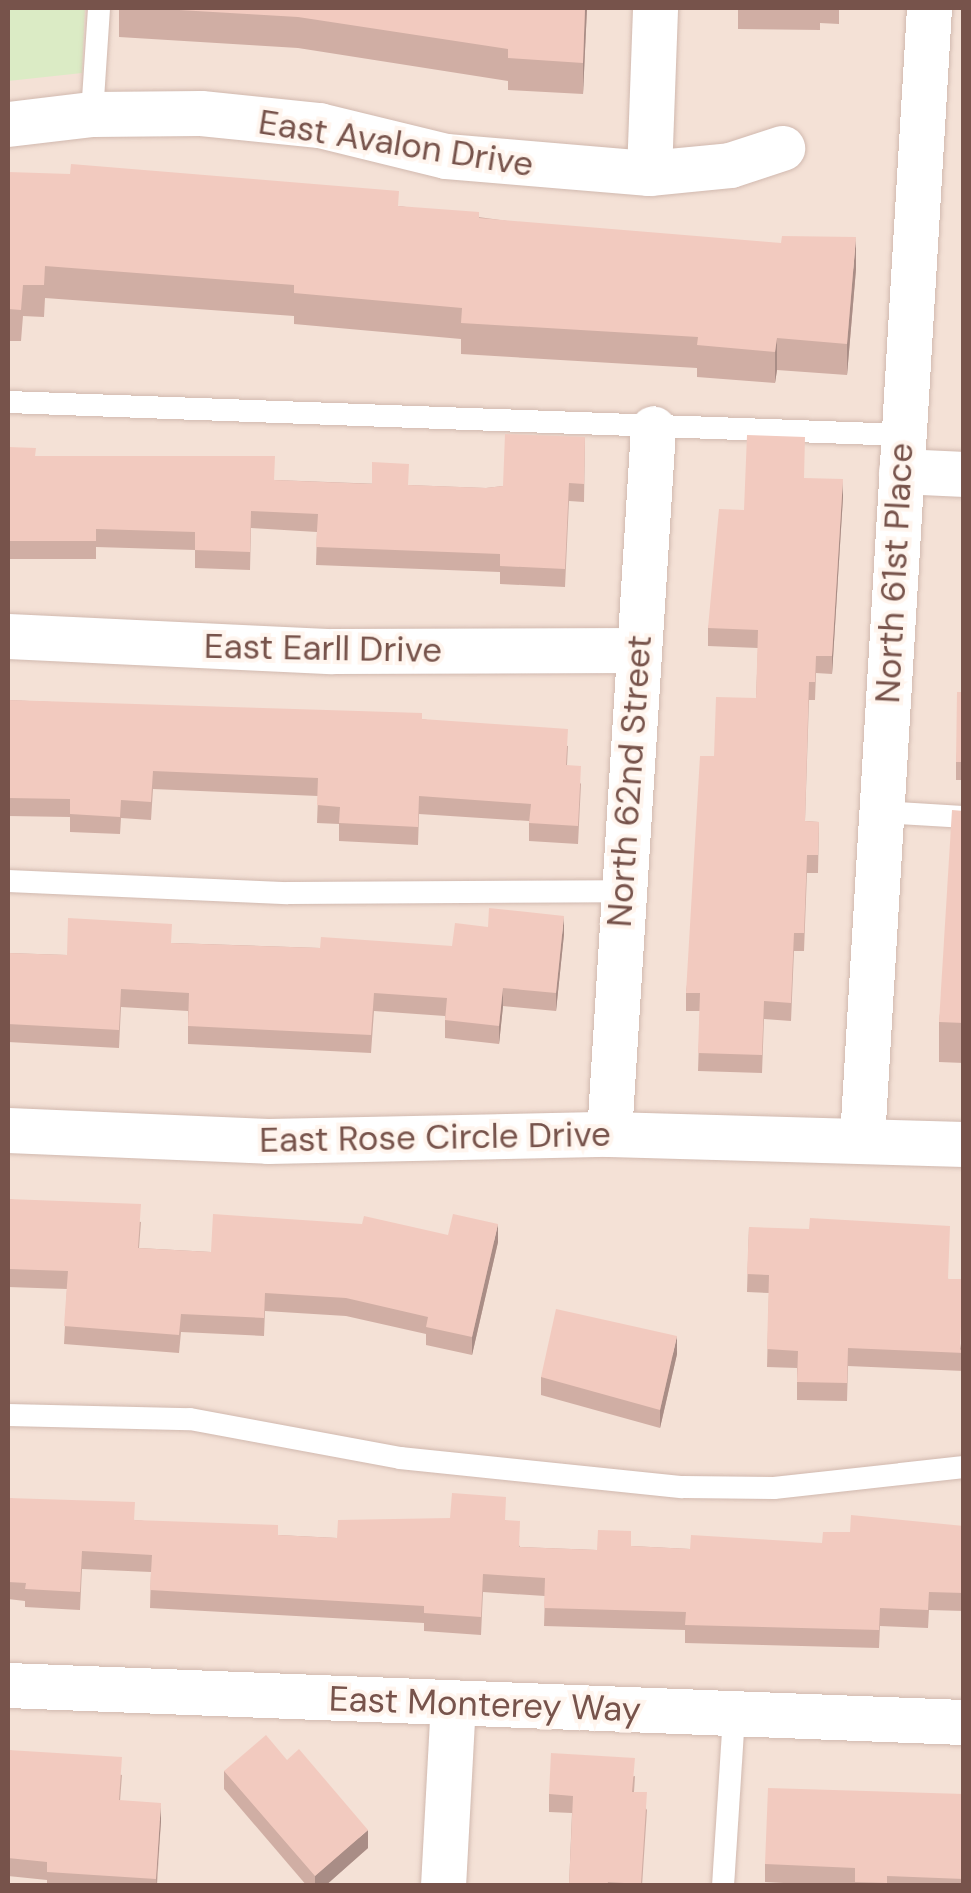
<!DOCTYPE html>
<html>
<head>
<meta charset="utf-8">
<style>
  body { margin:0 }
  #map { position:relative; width:971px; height:1893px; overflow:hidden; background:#fdf1e7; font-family:"DM Sans",sans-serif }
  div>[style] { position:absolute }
  .residential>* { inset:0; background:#f4e1d6 }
  .green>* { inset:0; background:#dbebc5 }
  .roads { filter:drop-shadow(0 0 2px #d1b9af) drop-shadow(0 0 2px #d1b9af) }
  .service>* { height:22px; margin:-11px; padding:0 11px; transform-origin:11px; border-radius:11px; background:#fff }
  .minor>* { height:45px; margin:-22.5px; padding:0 22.5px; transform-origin:22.5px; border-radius:22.5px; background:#fff }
  .wall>* { inset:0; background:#d0aea4 }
  .shaded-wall>* { inset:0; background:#a98d86 }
  .building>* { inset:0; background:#f2cabf }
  span { translate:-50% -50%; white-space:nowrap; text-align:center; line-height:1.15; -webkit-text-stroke:8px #fff5ee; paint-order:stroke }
  .street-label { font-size:35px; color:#77534b }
  .frame { position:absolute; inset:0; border:10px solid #77534b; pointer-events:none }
</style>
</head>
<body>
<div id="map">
  <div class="residential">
    <i style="clip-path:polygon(8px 8px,963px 8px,963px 1885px,8px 1886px)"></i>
  </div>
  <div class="green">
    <i style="clip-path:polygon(8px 8px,85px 8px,82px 73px,8px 81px)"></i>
  </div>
  <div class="roads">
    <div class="service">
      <i style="left:92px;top:114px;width:106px;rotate:-86.2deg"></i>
      <i style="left:8px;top:402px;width:895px;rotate:2.11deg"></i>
      <i style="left:880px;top:812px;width:84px;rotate:3.4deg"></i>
      <i style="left:8px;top:881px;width:280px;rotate:2.5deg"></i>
      <i style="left:288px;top:893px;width:331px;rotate:-0.3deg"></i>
      <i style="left:8px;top:1415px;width:182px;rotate:1.3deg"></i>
      <i style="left:190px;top:1419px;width:214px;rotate:10.5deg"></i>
      <i style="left:400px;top:1458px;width:284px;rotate:5.9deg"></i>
      <i style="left:683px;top:1487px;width:91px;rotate:0.6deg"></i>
      <i style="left:774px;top:1488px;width:191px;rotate:-6.3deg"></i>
      <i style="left:723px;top:1886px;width:172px;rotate:-86.3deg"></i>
    </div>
    <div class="minor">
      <i style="left:8px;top:124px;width:85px;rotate:-6.8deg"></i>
      <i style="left:92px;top:114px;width:109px;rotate:-0.5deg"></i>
      <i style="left:201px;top:113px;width:119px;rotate:5.8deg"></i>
      <i style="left:319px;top:125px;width:131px;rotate:13.7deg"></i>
      <i style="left:446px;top:156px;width:204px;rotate:4.8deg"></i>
      <i style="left:649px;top:173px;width:81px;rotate:-5.6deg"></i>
      <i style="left:730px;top:165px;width:55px;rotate:-18.1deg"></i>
      <i style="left:649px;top:173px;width:165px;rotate:-87.9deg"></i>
      <i style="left:901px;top:471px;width:63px;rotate:2.7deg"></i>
      <i style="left:8px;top:636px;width:324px;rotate:2.7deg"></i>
      <i style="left:332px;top:651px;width:307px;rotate:-0.2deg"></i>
      <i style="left:8px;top:1130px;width:260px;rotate:2.4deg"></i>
      <i style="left:268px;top:1141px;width:341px;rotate:-1.2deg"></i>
      <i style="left:609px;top:1134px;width:355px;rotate:1.6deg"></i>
      <i style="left:609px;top:1134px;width:707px;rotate:-86.43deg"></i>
      <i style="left:862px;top:1139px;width:1133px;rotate:-86.61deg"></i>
      <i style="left:8px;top:1685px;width:957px;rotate:2.22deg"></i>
      <i style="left:443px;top:1886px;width:184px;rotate:-86.9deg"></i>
    </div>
  </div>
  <div class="wall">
    <i style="clip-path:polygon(119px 8px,587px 8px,583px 94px,508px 90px,508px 81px,298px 48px,119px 37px)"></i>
    <i style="clip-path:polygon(738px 8px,839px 8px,839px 24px,820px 23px,820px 30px,738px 29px)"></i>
    <i style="clip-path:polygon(8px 181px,399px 206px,856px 269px,847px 375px,777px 370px,775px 383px,697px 377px,697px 368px,461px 354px,461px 339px,294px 324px,294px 316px,45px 298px,44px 317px,23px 316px,21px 341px,8px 341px)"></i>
    <i style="clip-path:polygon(585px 437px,584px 502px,569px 501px,565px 587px,500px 584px,500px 572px,316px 565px,317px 532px,251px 528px,250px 570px,195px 568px,195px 550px,96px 547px,96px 559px,8px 559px,8px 447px,35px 456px,275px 480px,486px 488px,503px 486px)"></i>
    <i style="clip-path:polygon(804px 478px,843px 497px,832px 674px,816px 673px,815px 700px,809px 700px,805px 821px,819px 822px,818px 873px,807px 873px,804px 951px,794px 951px,791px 1021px,764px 1019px,762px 1073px,698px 1071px,700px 1011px,686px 1011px,686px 993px,714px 756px,756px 698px,758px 648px,708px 646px,708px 628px,744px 510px)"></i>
    <i style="clip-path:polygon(964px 692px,964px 780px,956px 780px,956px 762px)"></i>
    <i style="clip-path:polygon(8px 700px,422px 719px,568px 746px,567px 765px,581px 784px,578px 844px,529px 841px,529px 821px,419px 814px,418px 845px,339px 841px,339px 824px,317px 823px,318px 796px,153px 789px,151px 820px,121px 818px,120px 834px,70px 832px,70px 817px,8px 816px)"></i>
    <i style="clip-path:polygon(964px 811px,964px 1063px,939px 1062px,939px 1022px)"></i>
    <i style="clip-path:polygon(564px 934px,556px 1011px,503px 1006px,499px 1044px,445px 1038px,445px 1016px,374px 1011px,371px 1053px,188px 1044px,188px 1011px,121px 1007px,119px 1048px,8px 1042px,8px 953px,67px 955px,172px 943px,320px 948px,452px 946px)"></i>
    <i style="clip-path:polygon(8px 1199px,141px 1222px,139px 1248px,211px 1252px,448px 1235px,498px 1242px,472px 1355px,426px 1345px,426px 1334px,346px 1316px,265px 1311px,264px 1336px,181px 1332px,179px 1353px,64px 1344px,67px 1289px,8px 1287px)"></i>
    <i style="clip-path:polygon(749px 1227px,949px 1279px,961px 1349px,964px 1347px,964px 1371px,848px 1366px,847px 1401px,797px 1400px,797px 1368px,767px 1367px,769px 1293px,747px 1292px)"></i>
    <i style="clip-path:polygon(677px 1354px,660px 1428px,541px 1395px,541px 1377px)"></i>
    <i style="clip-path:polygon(8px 1498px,135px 1520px,278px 1535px,337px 1538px,506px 1520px,520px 1547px,597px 1550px,631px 1546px,690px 1549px,822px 1543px,850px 1532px,964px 1526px,964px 1611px,929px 1610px,928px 1628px,880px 1626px,879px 1648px,685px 1643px,685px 1630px,544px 1626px,545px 1596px,483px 1592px,481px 1635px,424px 1631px,424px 1623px,150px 1608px,151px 1572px,82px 1569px,80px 1610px,25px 1607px,25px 1601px,8px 1599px)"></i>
    <i style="clip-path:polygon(8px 1750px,122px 1775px,120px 1801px,161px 1821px,157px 1886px,47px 1886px,47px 1880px,8px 1876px)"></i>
    <i style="clip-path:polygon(287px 1760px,368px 1848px,325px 1886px,307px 1886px,224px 1789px,224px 1771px)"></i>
    <i style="clip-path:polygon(635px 1776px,634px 1792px,647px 1810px,642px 1886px,569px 1886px,572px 1813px,549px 1812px,549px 1794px)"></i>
    <i style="clip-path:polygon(964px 1794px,964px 1886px,839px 1886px,765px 1882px,765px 1864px)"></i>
  </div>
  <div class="shaded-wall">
    <i style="clip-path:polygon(585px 8px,587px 8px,583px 94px,583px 63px)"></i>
    <i style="clip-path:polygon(856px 237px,856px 269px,847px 375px,847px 344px)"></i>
    <i style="clip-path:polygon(777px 338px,777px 370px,775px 383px,775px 352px)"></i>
    <i style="clip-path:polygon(843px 479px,843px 497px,832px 674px,832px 656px)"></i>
    <i style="clip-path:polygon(564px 916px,564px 934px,556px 1011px,556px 993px)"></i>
    <i style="clip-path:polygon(503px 988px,503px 1006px,499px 1044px,499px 1026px)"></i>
    <i style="clip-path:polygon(498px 1224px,498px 1242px,472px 1355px,472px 1337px)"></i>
    <i style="clip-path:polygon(677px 1336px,677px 1354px,660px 1428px,660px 1410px)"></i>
    <i style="clip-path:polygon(161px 1803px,161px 1821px,156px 1886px,156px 1879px)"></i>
    <i style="clip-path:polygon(368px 1830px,368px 1848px,325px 1886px,315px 1886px,315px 1876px)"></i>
  </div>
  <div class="building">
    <i style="clip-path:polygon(145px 8px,585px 8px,583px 63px,508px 58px,508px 49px,298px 17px)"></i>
    <i style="clip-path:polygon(71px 164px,399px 191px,398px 206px,479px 212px,479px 218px,781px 243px,782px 236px,856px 237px,847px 344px,777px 338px,775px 352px,697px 345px,698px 337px,461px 323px,462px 308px,294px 293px,294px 285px,45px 266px,44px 285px,23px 285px,21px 310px,8px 309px,8px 172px,70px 174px)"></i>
    <i style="clip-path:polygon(505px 434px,585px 437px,584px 484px,569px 483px,565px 569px,500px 566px,500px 554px,316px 547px,318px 514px,251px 511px,250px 552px,195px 550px,195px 532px,96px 529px,96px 541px,8px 541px,8px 447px,36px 448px,35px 456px,275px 456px,274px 480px,372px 484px,372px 462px,409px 464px,408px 485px,486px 488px,503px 486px)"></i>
    <i style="clip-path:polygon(747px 435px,805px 437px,804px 478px,843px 479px,832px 656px,816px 656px,815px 682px,809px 682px,805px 821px,819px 822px,818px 855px,807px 855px,804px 933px,794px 933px,791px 1003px,764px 1001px,762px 1055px,698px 1053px,700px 993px,686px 993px,700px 756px,714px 756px,716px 697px,756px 698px,758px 630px,708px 628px,719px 509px,744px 510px)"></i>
    <i style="clip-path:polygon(957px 692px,964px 692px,964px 762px,956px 762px)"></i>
    <i style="clip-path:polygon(8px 700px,422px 713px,422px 719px,568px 729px,566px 765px,581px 766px,578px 826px,529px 823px,531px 804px,419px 796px,418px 827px,339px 823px,340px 807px,317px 805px,318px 778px,153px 771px,151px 802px,121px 800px,120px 817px,70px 814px,70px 799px,8px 798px)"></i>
    <i style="clip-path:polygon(952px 810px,964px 811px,964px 1023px,939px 1022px)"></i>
    <i style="clip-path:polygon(489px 908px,564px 916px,556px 993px,503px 988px,499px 1026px,445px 1020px,447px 998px,374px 993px,371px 1035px,188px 1026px,189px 993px,121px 989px,119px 1030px,8px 1024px,8px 953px,67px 955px,68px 918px,172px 924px,171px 943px,320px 948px,321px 937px,452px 946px,455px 923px,488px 927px)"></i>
    <i style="clip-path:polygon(8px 1199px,141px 1204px,138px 1248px,211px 1252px,213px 1214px,362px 1224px,364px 1216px,448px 1235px,453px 1214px,498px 1224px,472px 1337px,426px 1327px,428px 1317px,346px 1298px,265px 1293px,264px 1318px,181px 1314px,179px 1335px,64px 1326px,68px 1271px,8px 1269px)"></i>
    <i style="clip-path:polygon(810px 1218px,950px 1226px,948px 1279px,963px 1279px,960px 1350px,964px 1347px,964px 1353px,848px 1348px,847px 1383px,797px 1382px,798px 1351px,767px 1349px,769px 1275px,747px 1274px,749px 1227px,809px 1229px)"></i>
    <i style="clip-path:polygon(556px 1309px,677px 1336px,660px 1410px,541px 1377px)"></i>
    <i style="clip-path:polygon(452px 1493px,506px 1497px,505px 1520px,520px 1521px,519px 1547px,597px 1550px,598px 1530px,631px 1531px,631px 1546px,690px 1549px,691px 1535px,822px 1543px,823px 1532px,850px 1532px,851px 1515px,964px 1526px,964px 1593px,929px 1592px,928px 1610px,880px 1608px,879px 1630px,685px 1625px,686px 1612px,544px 1608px,545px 1578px,483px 1574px,481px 1617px,424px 1613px,424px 1606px,150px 1590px,152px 1555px,82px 1551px,80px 1592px,25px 1589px,26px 1583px,8px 1582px,8px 1498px,135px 1502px,134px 1520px,278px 1525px,278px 1535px,337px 1538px,338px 1520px,450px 1518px)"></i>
    <i style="clip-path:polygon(266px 1735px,287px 1760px,299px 1749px,368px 1830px,315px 1876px,224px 1771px)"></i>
    <i style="clip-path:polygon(8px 1750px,122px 1757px,119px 1800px,161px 1803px,156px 1879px,47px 1872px,47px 1862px,8px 1858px)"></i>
    <i style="clip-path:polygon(551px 1753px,635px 1758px,632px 1792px,647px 1792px,641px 1884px,608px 1882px,607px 1886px,569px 1886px,573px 1796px,549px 1794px)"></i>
    <i style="clip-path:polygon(768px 1788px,964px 1794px,964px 1879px,887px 1876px,887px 1883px,855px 1882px,855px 1868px,765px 1864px)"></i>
  </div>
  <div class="street-label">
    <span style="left:396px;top:143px;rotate:9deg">East Avalon Drive</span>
    <span style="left:894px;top:573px;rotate:-87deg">North 61st Place</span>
    <span style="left:323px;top:648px;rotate:1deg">East Earll Drive</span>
    <span style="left:629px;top:781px;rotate:-86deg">North 62nd Street</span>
    <span style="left:435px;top:1137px;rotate:-1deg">East Rose Circle Drive</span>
    <span style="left:485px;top:1704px;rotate:2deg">East Monterey Way</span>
  </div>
  <div class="frame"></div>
</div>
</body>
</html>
